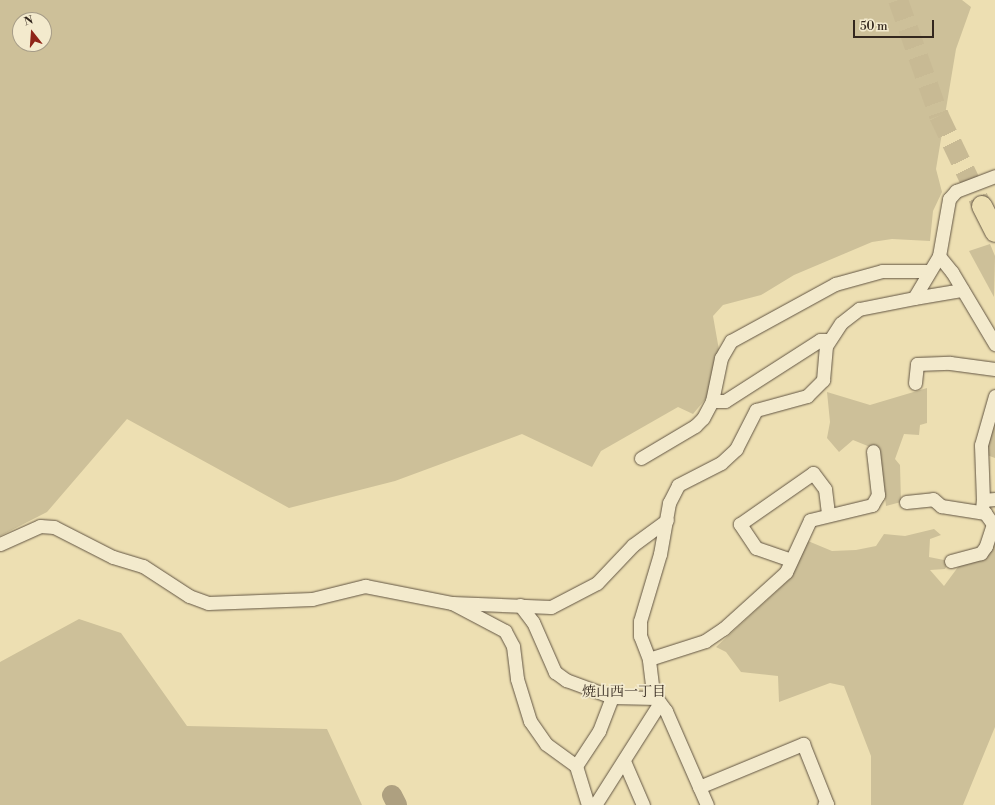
<!DOCTYPE html>
<html>
<head>
<meta charset="utf-8">
<style>
  body { margin:0 }
  #map { position:relative; width:995px; height:805px; overflow:hidden; background:#eddfb2; font-family:"Libre Bodoni","Noto Serif JP",serif }
  div>[style] { position:absolute }
  .green>* { inset:0; background:#cdc099 }
  .river>* { height:20px; margin:-10px; padding:0 10px; transform-origin:10px; border-radius:10px; background:#aea080 }
  .primary-tunnel>* { height:20px; margin-top:-10px; transform-origin:0; background:repeating-linear-gradient(90deg,#c8ba94 0 20px,transparent 0 30px) }
  .roads { filter:drop-shadow(0 0 1px #625543) drop-shadow(0 0 1px #625543) }
  .street>* { height:13px; margin:-6.5px; padding:0 6.5px; transform-origin:6.5px; border-radius:6.5px; background:#f3eacd }
  .primary>* { height:20px; margin:-10px; padding:0 10px; transform-origin:10px; border-radius:10px; background:#eddfb2 }
  span { translate:-50% -50%; white-space:nowrap; text-align:center; line-height:1.15; -webkit-text-stroke:3.5px #f3eacd; paint-order:stroke }
  .neighbourhood-label { font-size:14px; color:#33271e }
  .north { position:absolute; left:12px; top:12px; width:40px; height:40px; box-sizing:border-box; background:#f3eacd; border:1px solid #a69c87; border-radius:50%; rotate:343deg; font-size:11px; font-weight:700; line-height:16px; text-align:center; color:#33271e }
  .north::after { content:''; display:block; margin:auto; width:14px; height:18px; background:#8f2418; clip-path:polygon(50% 0,100% 100%,50% 72%,0 100%) }
  .scale { position:absolute; left:853px; top:20px; width:81px; height:18px; box-sizing:border-box; border:2px solid #33271e; border-top:0; padding-left:5px; font-size:12px; line-height:14px; white-space:nowrap; color:#33271e; -webkit-text-stroke:3px #f3eacd; paint-order:stroke }
</style>
</head>
<body>
<div id="map">
  <div class="green">
    <i style="clip-path:polygon(evenodd,0 0,962px 0,971px 7px,956px 49px,936px 169px,942px 192px,933px 211px,930px 241px,892px 239px,872px 242px,794px 275px,761px 295px,723px 305px,713px 316px,719px 350px,708px 396px,693px 414px,678px 407px,601px 451px,592px 467px,522px 434px,395px 481px,289px 508px,127px 419px,47px 512px,0 536px,0 0,20px 20px,44px 20px,44px 44px,20px 44px,20px 20px)"></i>
    <i style="clip-path:polygon(990px 244px,995px 256px,994px 297px,969px 251px)"></i>
    <i style="clip-path:polygon(927px 388px,927px 423px,920px 425px,919px 435px,904px 434px,895px 459px,900px 465px,901px 502px,886px 506px,880px 451px,853px 440px,839px 452px,827px 438px,830px 422px,827px 392px,870px 405px)"></i>
    <i style="clip-path:polygon(995px 414px,995px 458px,984px 454px)"></i>
    <i style="clip-path:polygon(934px 529px,941px 535px,930px 539px,929px 557px,949px 561px,945px 569px,930px 570px,944px 586px,961px 563px,975px 559px,995px 530px,995px 727px,963px 805px,871px 805px,871px 756px,844px 686px,830px 683px,779px 702px,778px 676px,741px 672px,726px 652px,716px 647px,791px 578px,808px 541px,832px 551px,856px 550px,876px 546px,884px 534px,905px 536px)"></i>
    <i style="clip-path:polygon(79px 619px,121px 633px,187px 726px,327px 729px,362px 805px,0 805px,0 662px)"></i>
  </div>
  <div class="river">
    <i style="left:392px;top:795px;width:11px;rotate:63deg"></i>
  </div>
  <div class="primary-tunnel">
    <i style="left:898px;top:0;width:123px;rotate:70.5deg"></i>
    <i style="left:939px;top:116px;width:100px;rotate:64.5deg"></i>
  </div>
  <div class="roads">
    <div class="street">
      <i style="left:939px;top:256px;width:21px;rotate:51deg"></i>
      <i style="left:952px;top:272px;width:84px;rotate:59.2deg"></i>
      <i style="left:914px;top:298px;width:49px;rotate:-9.5deg"></i>
      <i style="left:915px;top:383px;width:19px;rotate:-84deg"></i>
      <i style="left:917px;top:364px;width:33px;rotate:-2deg"></i>
      <i style="left:950px;top:363px;width:45px;rotate:7.6deg"></i>
      <i style="left:712px;top:401px;width:13px"></i>
      <i style="left:725px;top:401px;width:113px;rotate:-32.7deg"></i>
      <i style="left:820px;top:340px;width:8px"></i>
      <i style="left:641px;top:458px;width:63px;rotate:-30.7deg"></i>
      <i style="left:695px;top:426px;width:11px;rotate:-45deg"></i>
      <i style="left:703px;top:418px;width:19px;rotate:-62deg"></i>
      <i style="left:712px;top:401px;width:44px;rotate:-78.2deg"></i>
      <i style="left:721px;top:358px;width:20px;rotate:-60deg"></i>
      <i style="left:731px;top:341px;width:119px;rotate:-28.7deg"></i>
      <i style="left:835px;top:284px;width:49px;rotate:-15.5deg"></i>
      <i style="left:882px;top:271px;width:45px"></i>
      <i style="left:983px;top:500px;width:55px;rotate:-92.1deg"></i>
      <i style="left:981px;top:445px;width:51px;rotate:-74.1deg"></i>
      <i style="left:906px;top:502px;width:27px;rotate:-6deg"></i>
      <i style="left:933px;top:499px;width:11px;rotate:41deg"></i>
      <i style="left:941px;top:506px;width:45px;rotate:9deg"></i>
      <i style="left:985px;top:513px;width:14px;rotate:54deg"></i>
      <i style="left:993px;top:524px;width:23px;rotate:108deg"></i>
      <i style="left:986px;top:546px;width:9px;rotate:126deg"></i>
      <i style="left:981px;top:553px;width:31px;rotate:165deg"></i>
      <i style="left:982px;top:509px;width:9px;rotate:-84deg"></i>
      <i style="left:983px;top:500px;width:12px;rotate:-5deg"></i>
      <i style="left:0;top:544px;width:44px;rotate:-24.2deg"></i>
      <i style="left:40px;top:526px;width:14px;rotate:4deg"></i>
      <i style="left:54px;top:527px;width:66px;rotate:27deg"></i>
      <i style="left:113px;top:557px;width:31px;rotate:17deg"></i>
      <i style="left:143px;top:566px;width:55px;rotate:33.1deg"></i>
      <i style="left:189px;top:596px;width:20px;rotate:20deg"></i>
      <i style="left:208px;top:603px;width:104px;rotate:-2.2deg"></i>
      <i style="left:312px;top:599px;width:55px;rotate:-13.8deg"></i>
      <i style="left:365px;top:586px;width:89px;rotate:11.1deg"></i>
      <i style="left:452px;top:603px;width:99px;rotate:2.3deg"></i>
      <i style="left:551px;top:607px;width:52px;rotate:-27.6deg"></i>
      <i style="left:597px;top:583px;width:52px;rotate:-46.5deg"></i>
      <i style="left:633px;top:545px;width:42px;rotate:-36.3deg"></i>
      <i style="left:791px;top:560px;width:37px;rotate:-161deg"></i>
      <i style="left:756px;top:548px;width:29px;rotate:-124deg"></i>
      <i style="left:740px;top:524px;width:89px;rotate:-34.9deg"></i>
      <i style="left:813px;top:473px;width:20px;rotate:53deg"></i>
      <i style="left:825px;top:489px;width:25px;rotate:83deg"></i>
      <i style="left:452px;top:603px;width:60px;rotate:27.8deg"></i>
      <i style="left:505px;top:631px;width:17px;rotate:62deg"></i>
      <i style="left:513px;top:646px;width:33px;rotate:83deg"></i>
      <i style="left:517px;top:679px;width:44px;rotate:72.8deg"></i>
      <i style="left:530px;top:721px;width:28px;rotate:55deg"></i>
      <i style="left:546px;top:744px;width:37px;rotate:36deg"></i>
      <i style="left:576px;top:766px;width:41px;rotate:72.9deg"></i>
      <i style="left:520px;top:605px;width:21px;rotate:53deg"></i>
      <i style="left:533px;top:622px;width:55px;rotate:66.3deg"></i>
      <i style="left:555px;top:672px;width:14px;rotate:36deg"></i>
      <i style="left:566px;top:680px;width:49px;rotate:20.3deg"></i>
      <i style="left:612px;top:697px;width:44px;rotate:1.3deg"></i>
      <i style="left:649px;top:659px;width:59px;rotate:-17.8deg"></i>
      <i style="left:705px;top:641px;width:22px;rotate:-34deg"></i>
      <i style="left:723px;top:629px;width:85px;rotate:-42.1deg"></i>
      <i style="left:786px;top:572px;width:57px;rotate:-65.2deg"></i>
      <i style="left:810px;top:520px;width:64px;rotate:-13.6deg"></i>
      <i style="left:872px;top:505px;width:12px;rotate:-59deg"></i>
      <i style="left:878px;top:495px;width:44px;rotate:-96.5deg"></i>
      <i style="left:624px;top:761px;width:48px;rotate:66.6deg"></i>
      <i style="left:576px;top:766px;width:42px;rotate:-56.7deg"></i>
      <i style="left:599px;top:731px;width:36px;rotate:-69deg"></i>
      <i style="left:699px;top:787px;width:113px;rotate:-22.5deg"></i>
      <i style="left:803px;top:744px;width:65px;rotate:68.2deg"></i>
      <i style="left:827px;top:804px;width:3px;rotate:162deg"></i>
      <i style="left:595px;top:805px;width:120px;rotate:-57.6deg"></i>
      <i style="left:707px;top:805px;width:103px;rotate:-113.6deg"></i>
      <i style="left:666px;top:711px;width:22px;rotate:-126deg"></i>
      <i style="left:653px;top:693px;width:34px;rotate:-97deg"></i>
      <i style="left:649px;top:659px;width:25px;rotate:-111deg"></i>
      <i style="left:640px;top:636px;width:15px;rotate:-90deg"></i>
      <i style="left:640px;top:621px;width:70px;rotate:-73.4deg"></i>
      <i style="left:660px;top:554px;width:52px;rotate:-80deg"></i>
      <i style="left:669px;top:503px;width:20px;rotate:-63deg"></i>
      <i style="left:678px;top:485px;width:48px;rotate:-27.1deg"></i>
      <i style="left:721px;top:463px;width:21px;rotate:-43deg"></i>
      <i style="left:736px;top:449px;width:44px;rotate:-62.9deg"></i>
      <i style="left:756px;top:410px;width:53px;rotate:-15.4deg"></i>
      <i style="left:807px;top:396px;width:23px;rotate:-45deg"></i>
      <i style="left:823px;top:380px;width:34px;rotate:-85deg"></i>
      <i style="left:826px;top:346px;width:27px;rotate:-57deg"></i>
      <i style="left:841px;top:323px;width:23px;rotate:-38deg"></i>
      <i style="left:859px;top:309px;width:56px;rotate:-11.3deg"></i>
      <i style="left:914px;top:298px;width:49px;rotate:-59.2deg"></i>
      <i style="left:939px;top:256px;width:58px;rotate:-80deg"></i>
      <i style="left:949px;top:199px;width:11px;rotate:-49deg"></i>
      <i style="left:956px;top:191px;width:42px;rotate:-21deg"></i>
    </div>
    <div class="primary">
      <i style="left:982px;top:206px;width:29px;rotate:63deg"></i>
    </div>
  </div>
  <div class="neighbourhood-label">
    <span style="left:624px;top:692px">焼山西一丁目</span>
  </div>
  <div class="north">N</div>
  <div class="scale">50 m</div>
</div>
</body>
</html>
